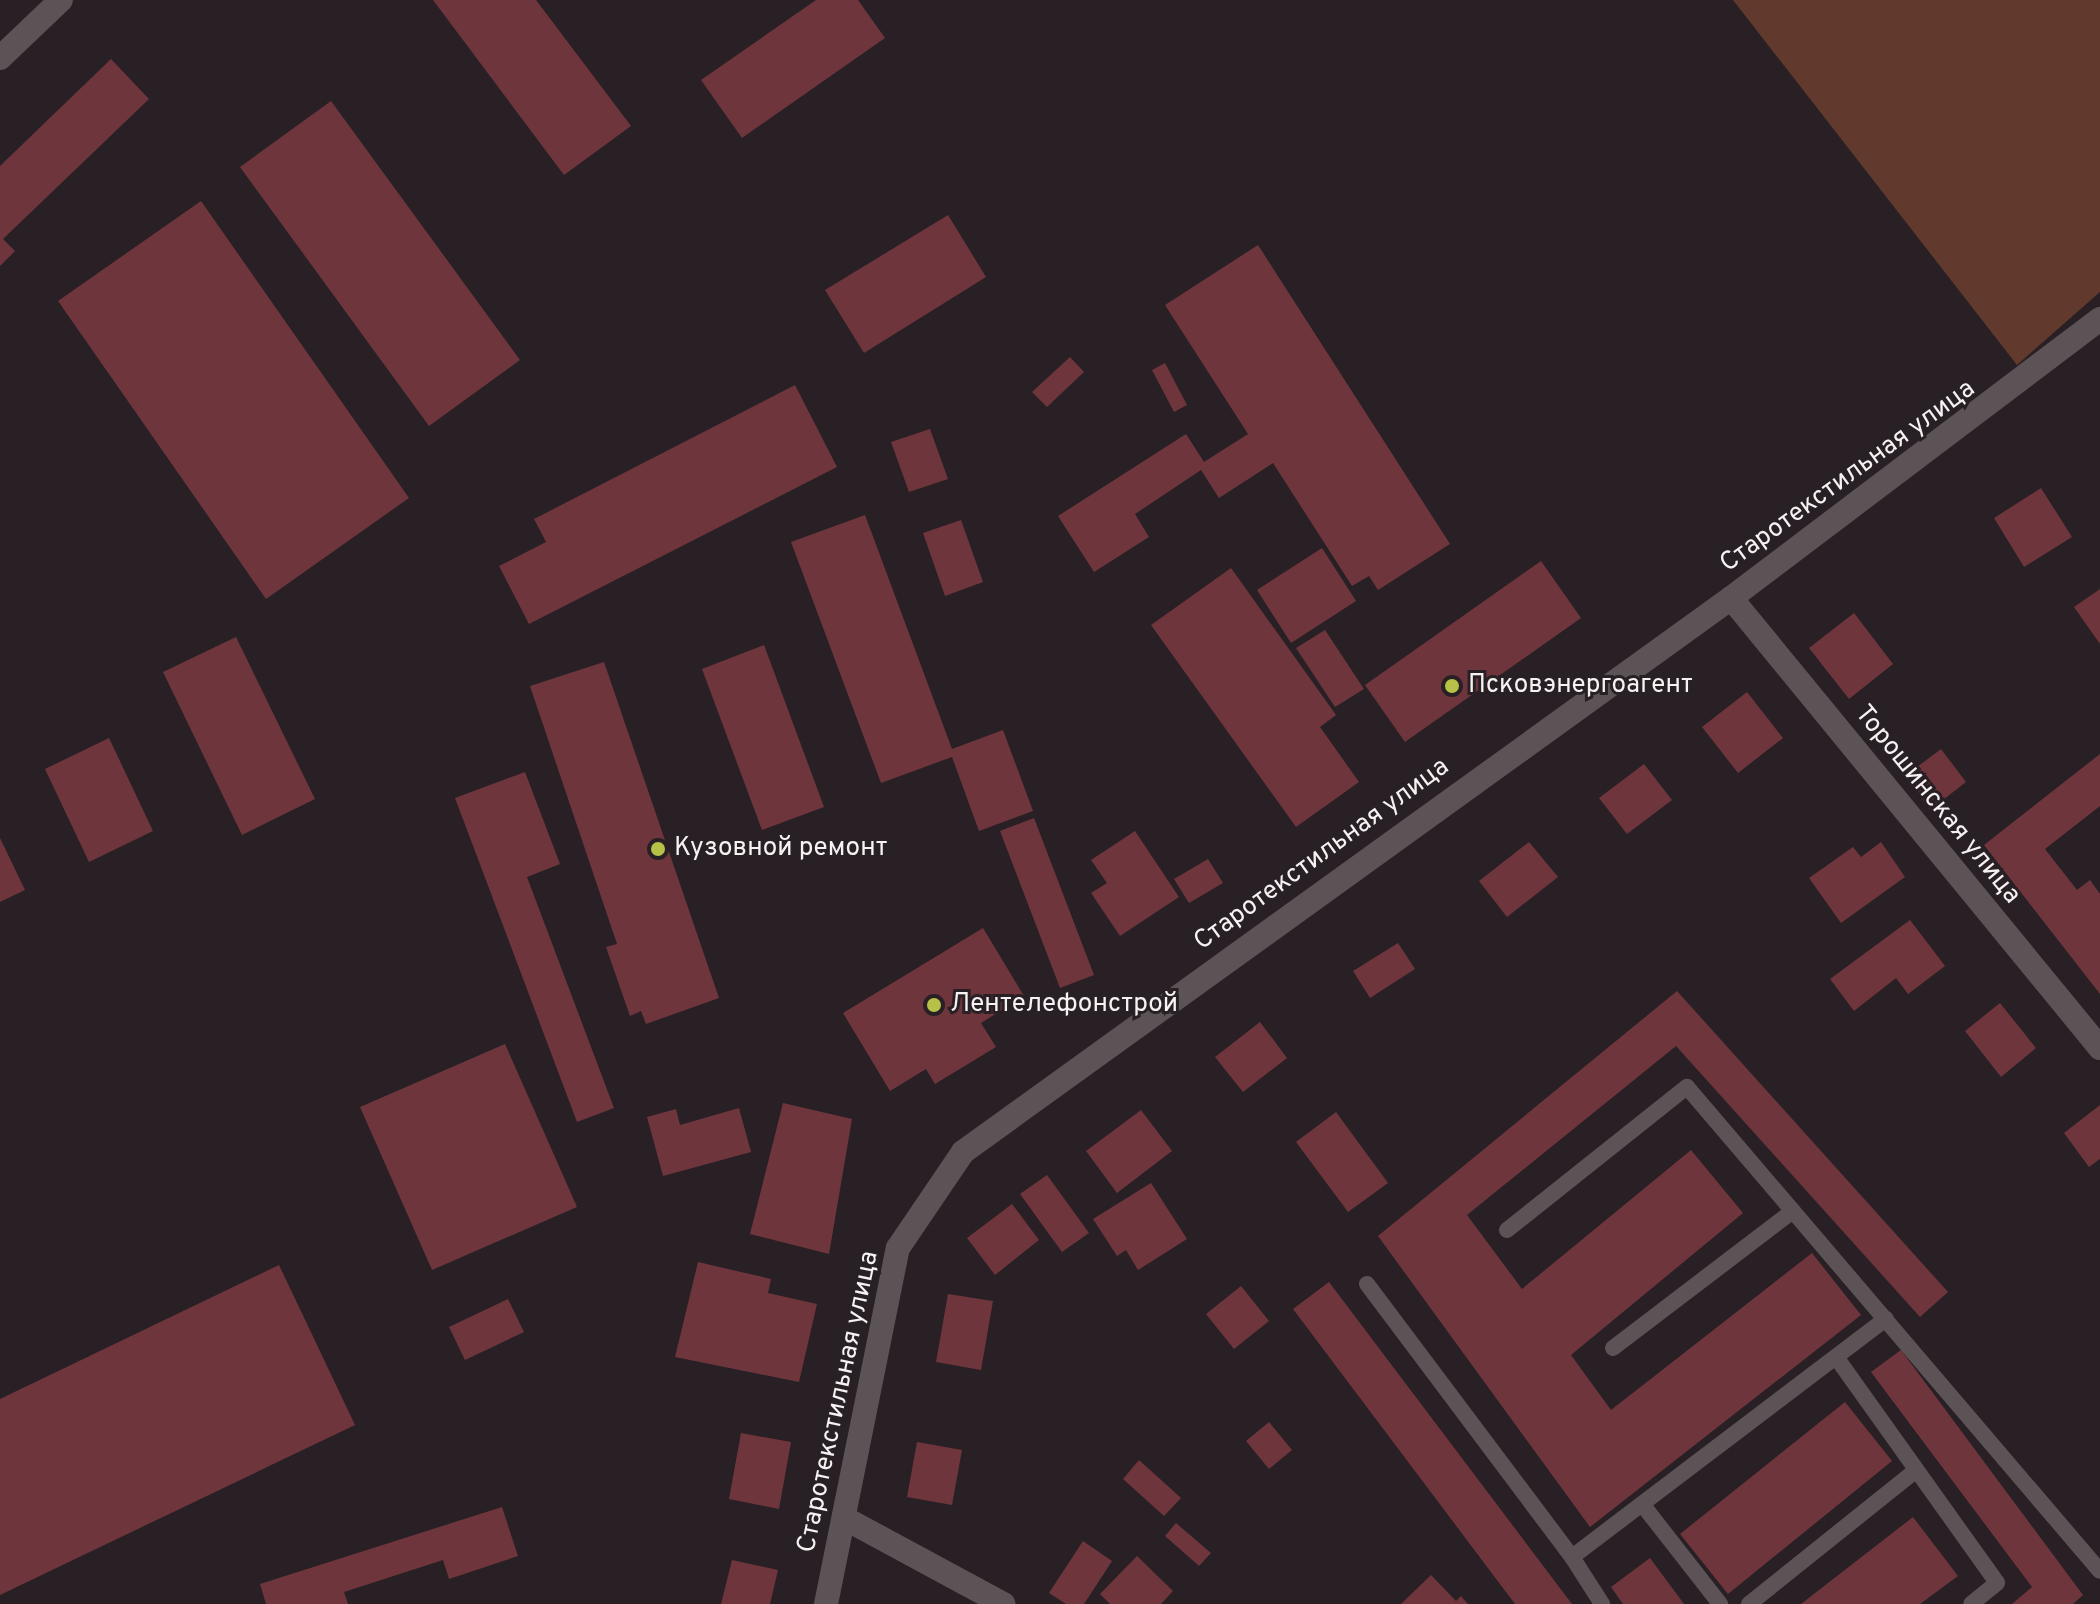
<!DOCTYPE html>
<html>
<head>
<meta charset="utf-8">
<style>
  body { margin:0 }
  #map { position:relative; width:2100px; height:1604px; overflow:hidden; background:#282024; font-family:Overpass,sans-serif }
  div>[style] { position:absolute }
  .green>* { inset:0; background:#61392d }
  .building>* { inset:0; background:#6f353d }
  .lane>* { height:16px; margin:-8px; padding:0 8px; transform-origin:8px; border-radius:8px; background:#5c5357 }
  .street>* { height:24px; margin:-12px; padding:0 12px; transform-origin:12px; border-radius:12px; background:#5c5357 }
  .dots>* { width:22px; height:22px; translate:-50% -50%; box-sizing:border-box; border:4px solid #282024; border-radius:50% }
  span { translate:-50% -50%; white-space:nowrap; text-align:center; line-height:1.15; -webkit-text-stroke:6px #282024; paint-order:stroke }
  .street-label { font-size:26px; color:#f6f1f3 }
  .poi-label { font-size:26px; color:#f6f1f3 }
  .left { translate:0 -50%; text-align:left }
</style>
</head>
<body>
<div id="map">
  <div class="green">
    <i style="clip-path:polygon(1733px 0,2100px 0,2100px 292px,2017px 365px)"></i>
  </div>
  <div class="building">
    <i style="clip-path:polygon(433px 0,536px 0,631px 126px,564px 175px)"></i>
    <i style="clip-path:polygon(816px 0,858px 0,885px 38px,742px 138px,701px 80px)"></i>
    <i style="clip-path:polygon(111px 59px,149px 99px,3px 239px,15px 251px,0 266px,0 166px)"></i>
    <i style="clip-path:polygon(331px 101px,520px 360px,429px 426px,240px 167px)"></i>
    <i style="clip-path:polygon(201px 201px,409px 498px,266px 599px,58px 301px)"></i>
    <i style="clip-path:polygon(948px 215px,986px 277px,864px 353px,825px 290px)"></i>
    <i style="clip-path:polygon(1258px 245px,1450px 544px,1378px 590px,1369px 576px,1352px 586px,1273px 463px,1219px 498px,1201px 470px,1135px 514px,1149px 537px,1094px 572px,1058px 516px,1186px 434px,1204px 462px,1248px 434px,1165px 305px)"></i>
    <i style="clip-path:polygon(1070px 357px,1084px 372px,1047px 407px,1032px 392px)"></i>
    <i style="clip-path:polygon(1165px 363px,1187px 405px,1174px 412px,1152px 370px)"></i>
    <i style="clip-path:polygon(795px 385px,837px 467px,529px 624px,499px 566px,546px 542px,534px 519px)"></i>
    <i style="clip-path:polygon(930px 429px,948px 479px,909px 492px,891px 442px)"></i>
    <i style="clip-path:polygon(2041px 488px,2072px 537px,2024px 567px,1994px 518px)"></i>
    <i style="clip-path:polygon(865px 515px,952px 749px,1003px 730px,1033px 811px,979px 831px,952px 757px,881px 783px,791px 542px)"></i>
    <i style="clip-path:polygon(961px 520px,983px 582px,945px 596px,923px 533px)"></i>
    <i style="clip-path:polygon(1322px 548px,1356px 601px,1291px 643px,1257px 590px)"></i>
    <i style="clip-path:polygon(1541px 561px,1581px 618px,1405px 742px,1365px 685px)"></i>
    <i style="clip-path:polygon(1231px 568px,1336px 715px,1320px 727px,1359px 782px,1296px 827px,1151px 625px)"></i>
    <i style="clip-path:polygon(2100px 589px,2100px 644px,2074px 607px)"></i>
    <i style="clip-path:polygon(1854px 613px,1893px 664px,1849px 699px,1809px 648px)"></i>
    <i style="clip-path:polygon(1325px 630px,1364px 689px,1335px 707px,1296px 648px)"></i>
    <i style="clip-path:polygon(236px 637px,315px 799px,242px 835px,163px 672px)"></i>
    <i style="clip-path:polygon(764px 645px,824px 807px,762px 830px,702px 669px)"></i>
    <i style="clip-path:polygon(604px 662px,719px 998px,646px 1024px,641px 1011px,630px 1016px,606px 947px,617px 944px,530px 686px)"></i>
    <i style="clip-path:polygon(1747px 692px,1783px 738px,1738px 773px,1702px 727px)"></i>
    <i style="clip-path:polygon(109px 738px,153px 831px,89px 862px,45px 769px)"></i>
    <i style="clip-path:polygon(1941px 749px,1966px 782px,1930px 810px,1905px 776px)"></i>
    <i style="clip-path:polygon(2100px 754px,2100px 806px,2045px 849px,2077px 890px,2090px 880px,2100px 894px,2100px 994px,1984px 845px)"></i>
    <i style="clip-path:polygon(1644px 764px,1672px 800px,1627px 834px,1599px 798px)"></i>
    <i style="clip-path:polygon(525px 772px,560px 864px,527px 877px,614px 1108px,577px 1122px,455px 798px)"></i>
    <i style="clip-path:polygon(1034px 818px,1094px 975px,1060px 988px,1000px 831px)"></i>
    <i style="clip-path:polygon(1135px 831px,1179px 897px,1120px 936px,1091px 893px,1107px 883px,1091px 860px)"></i>
    <i style="clip-path:polygon(0 838px,25px 890px,0 902px)"></i>
    <i style="clip-path:polygon(1529px 842px,1558px 877px,1507px 917px,1479px 881px)"></i>
    <i style="clip-path:polygon(1881px 842px,1905px 877px,1841px 923px,1809px 878px,1853px 847px,1861px 857px)"></i>
    <i style="clip-path:polygon(1208px 859px,1223px 883px,1189px 903px,1174px 879px)"></i>
    <i style="clip-path:polygon(1910px 920px,1945px 966px,1908px 994px,1896px 978px,1854px 1011px,1830px 979px)"></i>
    <i style="clip-path:polygon(983px 928px,1024px 996px,981px 1023px,996px 1047px,935px 1084px,926px 1069px,890px 1091px,843px 1013px)"></i>
    <i style="clip-path:polygon(1398px 943px,1415px 969px,1370px 998px,1353px 971px)"></i>
    <i style="clip-path:polygon(1677px 991px,1948px 1292px,1920px 1317px,1676px 1046px,1467px 1215px,1522px 1289px,1691px 1150px,1743px 1213px,1571px 1355px,1611px 1410px,1812px 1253px,1861px 1315px,1590px 1527px,1378px 1236px)"></i>
    <i style="clip-path:polygon(2000px 1003px,2036px 1048px,2001px 1077px,1965px 1031px)"></i>
    <i style="clip-path:polygon(1260px 1022px,1287px 1058px,1243px 1092px,1215px 1057px)"></i>
    <i style="clip-path:polygon(505px 1044px,577px 1207px,432px 1270px,360px 1107px)"></i>
    <i style="clip-path:polygon(783px 1103px,852px 1119px,829px 1254px,750px 1234px)"></i>
    <i style="clip-path:polygon(2100px 1105px,2100px 1159px,2089px 1167px,2064px 1133px)"></i>
    <i style="clip-path:polygon(739px 1108px,751px 1152px,663px 1176px,647px 1117px,676px 1109px,680px 1125px)"></i>
    <i style="clip-path:polygon(1141px 1110px,1172px 1151px,1117px 1193px,1086px 1151px)"></i>
    <i style="clip-path:polygon(1336px 1112px,1388px 1183px,1348px 1212px,1296px 1142px)"></i>
    <i style="clip-path:polygon(1047px 1175px,1089px 1233px,1062px 1252px,1020px 1194px)"></i>
    <i style="clip-path:polygon(1151px 1183px,1187px 1239px,1138px 1270px,1126px 1250px,1117px 1256px,1093px 1219px)"></i>
    <i style="clip-path:polygon(1012px 1204px,1039px 1240px,995px 1275px,967px 1238px)"></i>
    <i style="clip-path:polygon(698px 1262px,771px 1279px,768px 1293px,817px 1304px,799px 1382px,675px 1357px)"></i>
    <i style="clip-path:polygon(279px 1265px,355px 1425px,0 1595px,0 1399px)"></i>
    <i style="clip-path:polygon(1329px 1282px,1572px 1604px,1515px 1604px,1293px 1309px)"></i>
    <i style="clip-path:polygon(1241px 1286px,1269px 1321px,1234px 1349px,1206px 1314px)"></i>
    <i style="clip-path:polygon(948px 1294px,993px 1301px,981px 1370px,936px 1362px)"></i>
    <i style="clip-path:polygon(508px 1299px,524px 1332px,465px 1360px,449px 1327px)"></i>
    <i style="clip-path:polygon(1901px 1350px,2083px 1595px,2073px 1604px,2012px 1604px,2032px 1587px,1871px 1372px)"></i>
    <i style="clip-path:polygon(1845px 1402px,1892px 1461px,1728px 1594px,1680px 1534px)"></i>
    <i style="clip-path:polygon(1269px 1422px,1292px 1450px,1269px 1469px,1246px 1441px)"></i>
    <i style="clip-path:polygon(741px 1433px,791px 1442px,779px 1509px,729px 1499px)"></i>
    <i style="clip-path:polygon(917px 1442px,962px 1450px,952px 1505px,907px 1497px)"></i>
    <i style="clip-path:polygon(1139px 1460px,1181px 1498px,1164px 1516px,1123px 1479px)"></i>
    <i style="clip-path:polygon(502px 1507px,518px 1556px,449px 1579px,443px 1560px,344px 1592px,348px 1604px,266px 1604px,260px 1584px)"></i>
    <i style="clip-path:polygon(1913px 1517px,1958px 1576px,1920px 1604px,1801px 1604px)"></i>
    <i style="clip-path:polygon(1176px 1523px,1211px 1553px,1199px 1566px,1165px 1536px)"></i>
    <i style="clip-path:polygon(1083px 1541px,1112px 1561px,1084px 1604px,1066px 1604px,1049px 1593px)"></i>
    <i style="clip-path:polygon(1137px 1556px,1173px 1591px,1161px 1604px,1110px 1604px,1100px 1594px)"></i>
    <i style="clip-path:polygon(1650px 1558px,1684px 1604px,1623px 1604px,1611px 1587px)"></i>
    <i style="clip-path:polygon(732px 1560px,778px 1570px,770px 1604px,721px 1604px)"></i>
    <i style="clip-path:polygon(1431px 1575px,1456px 1601px,1461px 1596px,1468px 1604px,1401px 1604px)"></i>
  </div>
  <div class="lane">
    <i style="left:1507px;top:1230px;width:230px;rotate:-38.5deg"></i>
    <i style="left:1687px;top:1087px;width:636px;rotate:49.53deg"></i>
    <i style="left:1367px;top:1284px;width:341px;rotate:53.1deg"></i>
    <i style="left:1572px;top:1557px;width:394px;rotate:-37.2deg"></i>
    <i style="left:1613px;top:1348px;width:226px;rotate:-37.3deg"></i>
    <i style="left:1836px;top:1357px;width:277px;rotate:54.5deg"></i>
    <i style="left:1997px;top:1583px;width:33px;rotate:141deg"></i>
    <i style="left:1642px;top:1504px;width:127px;rotate:52deg"></i>
    <i style="left:1572px;top:1557px;width:56px;rotate:57.4deg"></i>
    <i style="left:1749px;top:1604px;width:214px;rotate:-38.7deg"></i>
  </div>
  <div class="street">
    <i style="left:0;top:58px;width:84px;rotate:-43.6deg"></i>
    <i style="left:1731px;top:598px;width:582px;rotate:50.65deg"></i>
    <i style="left:846px;top:1519px;width:179px;rotate:28.4deg"></i>
    <i style="left:826px;top:1604px;width:363px;rotate:-78.6deg"></i>
    <i style="left:898px;top:1248px;width:116px;rotate:-55.9deg"></i>
    <i style="left:963px;top:1152px;width:947px;rotate:-35.8deg"></i>
    <i style="left:1731px;top:598px;width:463px;rotate:-37.1deg"></i>
  </div>
  <div class="dots">
    <i style="left:1452px;top:686px;background:#b8c147"></i>
    <i style="left:658px;top:849px;background:#b8c147"></i>
    <i style="left:934px;top:1005px;background:#b8c147"></i>
  </div>
  <div class="street-label">
    <span style="left:1848px;top:477px;rotate:-36deg">Старотекстильная улица</span>
    <span style="left:1937px;top:805px;rotate:51deg">Торошинская улица</span>
    <span style="left:1322px;top:855px;rotate:-36deg">Старотекстильная улица</span>
    <span style="left:839px;top:1402px;rotate:-78deg">Старотекстильная улица</span>
  </div>
  <div class="poi-label">
    <span class="left" style="left:1468px;top:686px">Псковэнергоагент</span>
    <span class="left" style="left:674px;top:849px">Кузовной ремонт</span>
    <span class="left" style="left:950px;top:1005px">Лентелефонстрой</span>
  </div>
</div>
</body>
</html>
